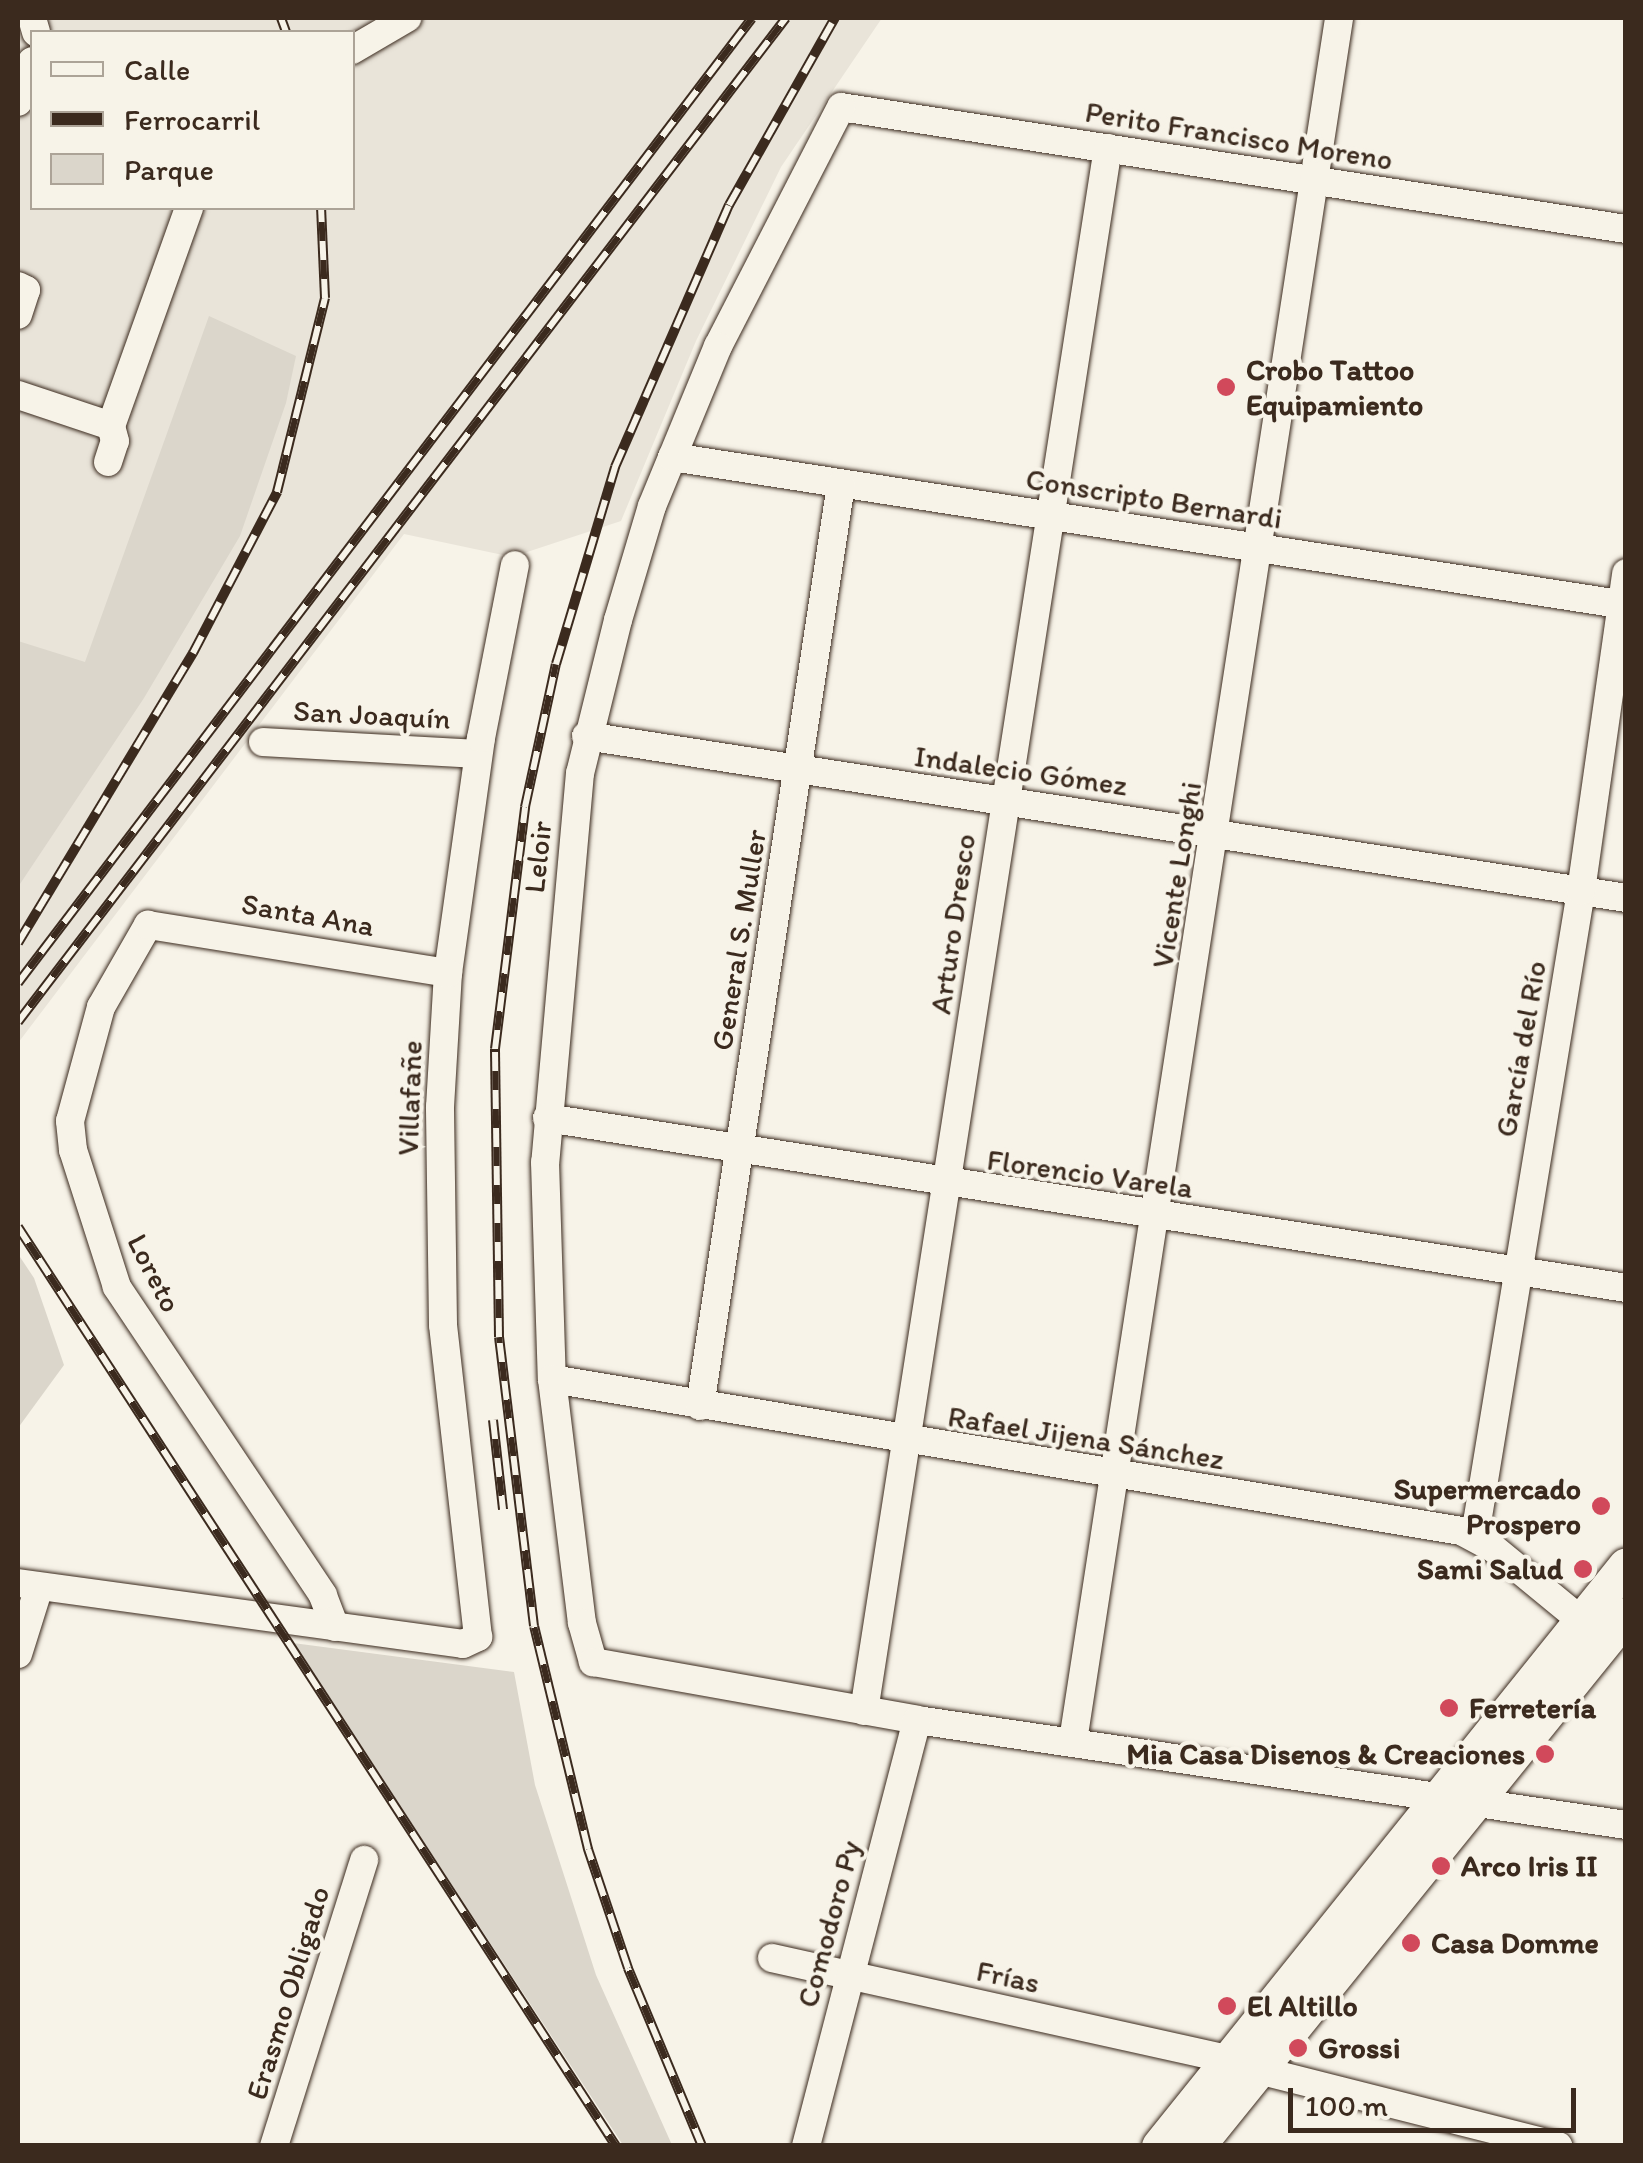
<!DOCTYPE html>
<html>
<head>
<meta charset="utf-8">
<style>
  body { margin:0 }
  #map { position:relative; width:1643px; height:2163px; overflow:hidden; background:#f7f3e8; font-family:Itim,sans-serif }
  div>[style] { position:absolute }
  .built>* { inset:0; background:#e9e4d9 }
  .green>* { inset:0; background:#dbd6cb }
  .roads { filter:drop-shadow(0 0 2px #3b2a1e) drop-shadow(0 0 2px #3b2a1e) }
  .minor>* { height:28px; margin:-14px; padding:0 14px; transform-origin:14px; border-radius:14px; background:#f7f3e8 }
  .major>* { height:35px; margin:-17.5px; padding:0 17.5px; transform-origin:17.5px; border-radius:17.5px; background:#f7f3e8 }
  .rail>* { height:10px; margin-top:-5px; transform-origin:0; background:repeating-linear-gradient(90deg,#f7f3e8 0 19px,#3b2a1e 0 38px); box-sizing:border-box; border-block:2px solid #3b2a1e }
  .dots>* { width:28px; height:28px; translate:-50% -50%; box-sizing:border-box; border:5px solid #f7f3e8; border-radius:50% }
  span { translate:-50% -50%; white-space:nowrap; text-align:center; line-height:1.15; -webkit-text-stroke:8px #f7f3e8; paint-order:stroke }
  .street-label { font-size:30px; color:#3b2a1e }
  .poi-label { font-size:30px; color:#3b2a1e; font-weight:700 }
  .left { translate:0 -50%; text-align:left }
  .right { translate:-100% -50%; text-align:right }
  .frame { position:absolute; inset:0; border:20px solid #3b2a1e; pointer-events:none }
  .legend { position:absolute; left:30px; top:30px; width:325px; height:180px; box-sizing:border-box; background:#f7f3e8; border:2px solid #aca397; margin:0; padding:12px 18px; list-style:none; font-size:30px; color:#3b2a1e }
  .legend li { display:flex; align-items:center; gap:20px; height:50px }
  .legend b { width:50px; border:2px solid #aca397 }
  .scale { position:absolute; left:1288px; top:2088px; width:288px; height:45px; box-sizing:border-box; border:5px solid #3b2a1e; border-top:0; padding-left:12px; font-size:30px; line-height:35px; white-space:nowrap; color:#3b2a1e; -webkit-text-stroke:8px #f7f3e8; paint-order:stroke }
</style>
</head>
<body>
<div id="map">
  <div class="built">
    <i style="clip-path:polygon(evenodd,18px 18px,882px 18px,781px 167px,696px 341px,621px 521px,512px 557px,404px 534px,18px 1043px,18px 41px,27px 31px,18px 18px,32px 32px,352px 32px,352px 208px,32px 208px,32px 32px)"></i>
  </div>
  <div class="green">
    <i style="clip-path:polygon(209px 316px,296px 356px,286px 403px,240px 536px,144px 698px,18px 887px,18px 641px,85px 662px)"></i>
    <i style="clip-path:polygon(18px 1254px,34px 1278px,64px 1365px,18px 1428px)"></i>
    <i style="clip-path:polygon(293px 1643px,514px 1672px,535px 1785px,596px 1975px,672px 2145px,623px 2145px)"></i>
  </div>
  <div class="roads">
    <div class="minor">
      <i style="left:32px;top:18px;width:15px;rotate:74deg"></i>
      <i style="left:352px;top:50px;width:64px;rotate:-30.2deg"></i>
      <i style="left:18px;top:102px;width:43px;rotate:-71.1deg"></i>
      <i style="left:1626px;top:229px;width:794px;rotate:-171.17deg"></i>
      <i style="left:841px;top:107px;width:269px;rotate:117.2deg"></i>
      <i style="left:718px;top:346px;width:173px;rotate:112.4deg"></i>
      <i style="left:652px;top:506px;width:119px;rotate:106.6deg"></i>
      <i style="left:618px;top:620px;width:158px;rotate:103.9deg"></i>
      <i style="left:580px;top:773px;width:391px;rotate:95.1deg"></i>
      <i style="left:545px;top:1162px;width:217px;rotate:88.2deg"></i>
      <i style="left:552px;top:1379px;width:246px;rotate:83deg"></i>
      <i style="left:582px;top:1623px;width:41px;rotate:74.2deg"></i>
      <i style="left:593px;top:1662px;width:329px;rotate:10.1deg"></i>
      <i style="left:917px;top:1720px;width:717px;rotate:8.42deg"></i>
      <i style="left:18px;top:286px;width:9px;rotate:27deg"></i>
      <i style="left:26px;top:290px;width:26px;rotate:108deg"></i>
      <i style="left:18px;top:395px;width:98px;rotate:18.4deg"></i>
      <i style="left:111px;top:426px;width:232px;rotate:-70.3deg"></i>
      <i style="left:672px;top:457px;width:965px;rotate:8.82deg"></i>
      <i style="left:108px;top:462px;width:22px;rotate:-72deg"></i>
      <i style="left:115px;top:441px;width:16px;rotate:-105deg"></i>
      <i style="left:586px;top:736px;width:1053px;rotate:8.85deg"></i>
      <i style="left:263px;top:742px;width:215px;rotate:3.2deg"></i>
      <i style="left:547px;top:1118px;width:1092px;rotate:8.95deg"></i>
      <i style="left:552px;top:1379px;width:922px;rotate:9.49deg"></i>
      <i style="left:1461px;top:1531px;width:36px;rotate:28deg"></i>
      <i style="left:1493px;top:1548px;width:115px;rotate:39.4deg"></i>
      <i style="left:700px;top:1406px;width:932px;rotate:-81.3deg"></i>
      <i style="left:1475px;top:1535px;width:653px;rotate:-80.65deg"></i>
      <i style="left:1581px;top:891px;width:321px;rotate:-81.9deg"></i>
      <i style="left:18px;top:1583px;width:449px;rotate:7.8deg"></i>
      <i style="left:463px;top:1644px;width:17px;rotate:-25deg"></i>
      <i style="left:478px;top:1637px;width:314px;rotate:-96.4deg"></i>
      <i style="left:443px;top:1325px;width:218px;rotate:-90.8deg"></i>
      <i style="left:440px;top:1107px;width:134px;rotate:-86.6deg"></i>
      <i style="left:448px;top:973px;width:237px;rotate:-82deg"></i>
      <i style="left:481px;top:738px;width:176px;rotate:-78.9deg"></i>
      <i style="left:335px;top:1627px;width:34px;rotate:-111deg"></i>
      <i style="left:323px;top:1595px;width:371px;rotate:-123.8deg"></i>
      <i style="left:117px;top:1287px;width:144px;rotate:-107.8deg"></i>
      <i style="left:73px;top:1150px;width:29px;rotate:-96deg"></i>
      <i style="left:70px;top:1121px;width:118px;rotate:-74.8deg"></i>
      <i style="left:101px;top:1007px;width:95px;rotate:-60.2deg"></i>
      <i style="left:148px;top:925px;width:304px;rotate:9.1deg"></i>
      <i style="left:18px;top:1654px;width:70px;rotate:-72.6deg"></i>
      <i style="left:864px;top:1711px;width:1582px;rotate:-81.13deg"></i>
      <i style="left:1073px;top:1741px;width:1743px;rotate:-81.22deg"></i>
      <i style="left:772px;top:1958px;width:468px;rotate:12.5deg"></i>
      <i style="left:1258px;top:2070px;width:310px;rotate:14.2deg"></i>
      <i style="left:274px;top:2146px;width:300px;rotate:-72.5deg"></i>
      <i style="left:806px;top:2146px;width:440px;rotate:-75.4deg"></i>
    </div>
    <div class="major">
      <i style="left:1159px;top:2146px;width:745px;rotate:-51.21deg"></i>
      <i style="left:1197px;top:2146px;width:683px;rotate:-51.06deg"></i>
    </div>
  </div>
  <div class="rail">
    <i style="left:281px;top:18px;width:15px;rotate:70deg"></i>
    <i style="left:18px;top:943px;width:339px;rotate:-58.9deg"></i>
    <i style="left:193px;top:653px;width:182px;rotate:-62.4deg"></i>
    <i style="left:277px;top:492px;width:200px;rotate:-76.1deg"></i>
    <i style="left:325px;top:298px;width:90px;rotate:-92.5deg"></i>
    <i style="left:18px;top:983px;width:1212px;rotate:-52.74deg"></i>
    <i style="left:18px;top:1022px;width:1264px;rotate:-52.59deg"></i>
    <i style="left:18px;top:1227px;width:1096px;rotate:56.95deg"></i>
    <i style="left:493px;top:1420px;width:90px;rotate:83.6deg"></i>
    <i style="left:702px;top:2146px;width:193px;rotate:-112.6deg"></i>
    <i style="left:628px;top:1968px;width:126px;rotate:-108.6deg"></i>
    <i style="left:588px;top:1849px;width:229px;rotate:-103.6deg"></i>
    <i style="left:534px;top:1626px;width:291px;rotate:-96.9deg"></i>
    <i style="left:499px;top:1337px;width:288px;rotate:-90.8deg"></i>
    <i style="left:495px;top:1049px;width:244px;rotate:-82.9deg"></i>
    <i style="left:525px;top:807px;width:146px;rotate:-77.8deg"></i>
    <i style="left:556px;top:664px;width:206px;rotate:-73.3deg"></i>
    <i style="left:615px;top:467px;width:286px;rotate:-66.5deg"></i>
    <i style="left:729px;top:205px;width:215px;rotate:-60.5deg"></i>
  </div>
  <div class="dots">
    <i style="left:1226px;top:387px;background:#d1495b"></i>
    <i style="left:1601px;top:1506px;background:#d1495b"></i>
    <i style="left:1583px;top:1569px;background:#d1495b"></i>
    <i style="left:1449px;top:1708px;background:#d1495b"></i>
    <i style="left:1545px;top:1754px;background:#d1495b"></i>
    <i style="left:1441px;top:1866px;background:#d1495b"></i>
    <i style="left:1411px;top:1943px;background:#d1495b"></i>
    <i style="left:1227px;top:2006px;background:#d1495b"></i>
    <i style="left:1298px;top:2048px;background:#d1495b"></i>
  </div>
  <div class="street-label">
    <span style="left:1239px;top:136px;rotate:9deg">Perito Francisco Moreno</span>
    <span style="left:1154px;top:499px;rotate:9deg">Conscripto Bernardi</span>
    <span style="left:372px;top:715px;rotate:3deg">San Joaquín</span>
    <span style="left:1021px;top:771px;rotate:8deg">Indalecio Gómez</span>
    <span style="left:538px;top:857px;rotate:-84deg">Leloir</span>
    <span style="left:1177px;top:875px;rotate:-81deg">Vicente Longhi</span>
    <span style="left:308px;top:915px;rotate:10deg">Santa Ana</span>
    <span style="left:953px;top:924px;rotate:-82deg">Arturo Dresco</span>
    <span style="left:739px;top:940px;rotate:-81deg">General S. Muller</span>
    <span style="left:1521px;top:1049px;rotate:-80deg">García del Río</span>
    <span style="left:410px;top:1098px;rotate:-88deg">Villafañe</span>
    <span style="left:1090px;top:1174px;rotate:8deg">Florencio Varela</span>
    <span style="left:154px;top:1273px;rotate:63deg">Loreto</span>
    <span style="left:1086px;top:1438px;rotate:9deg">Rafael Jijena Sánchez</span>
    <span style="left:829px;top:1924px;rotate:-75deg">Comodoro Py</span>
    <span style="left:1008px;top:1977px;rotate:12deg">Frías</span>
    <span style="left:288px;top:1993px;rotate:-73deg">Erasmo Obligado</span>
  </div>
  <div class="poi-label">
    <span class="left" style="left:1246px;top:387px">Crobo Tattoo<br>Equipamiento</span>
    <span class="right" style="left:1581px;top:1506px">Supermercado<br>Prospero</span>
    <span class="right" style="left:1563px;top:1569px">Sami Salud</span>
    <span class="left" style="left:1469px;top:1708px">Ferretería</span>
    <span class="right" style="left:1525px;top:1754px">Mia Casa Disenos &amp; Creaciones</span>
    <span class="left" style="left:1461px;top:1866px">Arco Iris II</span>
    <span class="left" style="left:1431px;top:1943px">Casa Domme</span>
    <span class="left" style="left:1247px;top:2006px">El Altillo</span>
    <span class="left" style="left:1318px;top:2048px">Grossi</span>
  </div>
  <div class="frame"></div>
  <ul class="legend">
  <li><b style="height:12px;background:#f7f3e8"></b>Calle</li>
  <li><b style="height:12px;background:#3b2a1e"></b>Ferrocarril</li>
  <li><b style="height:28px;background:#dbd6cb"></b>Parque</li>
  </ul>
  <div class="scale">100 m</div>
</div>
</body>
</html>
